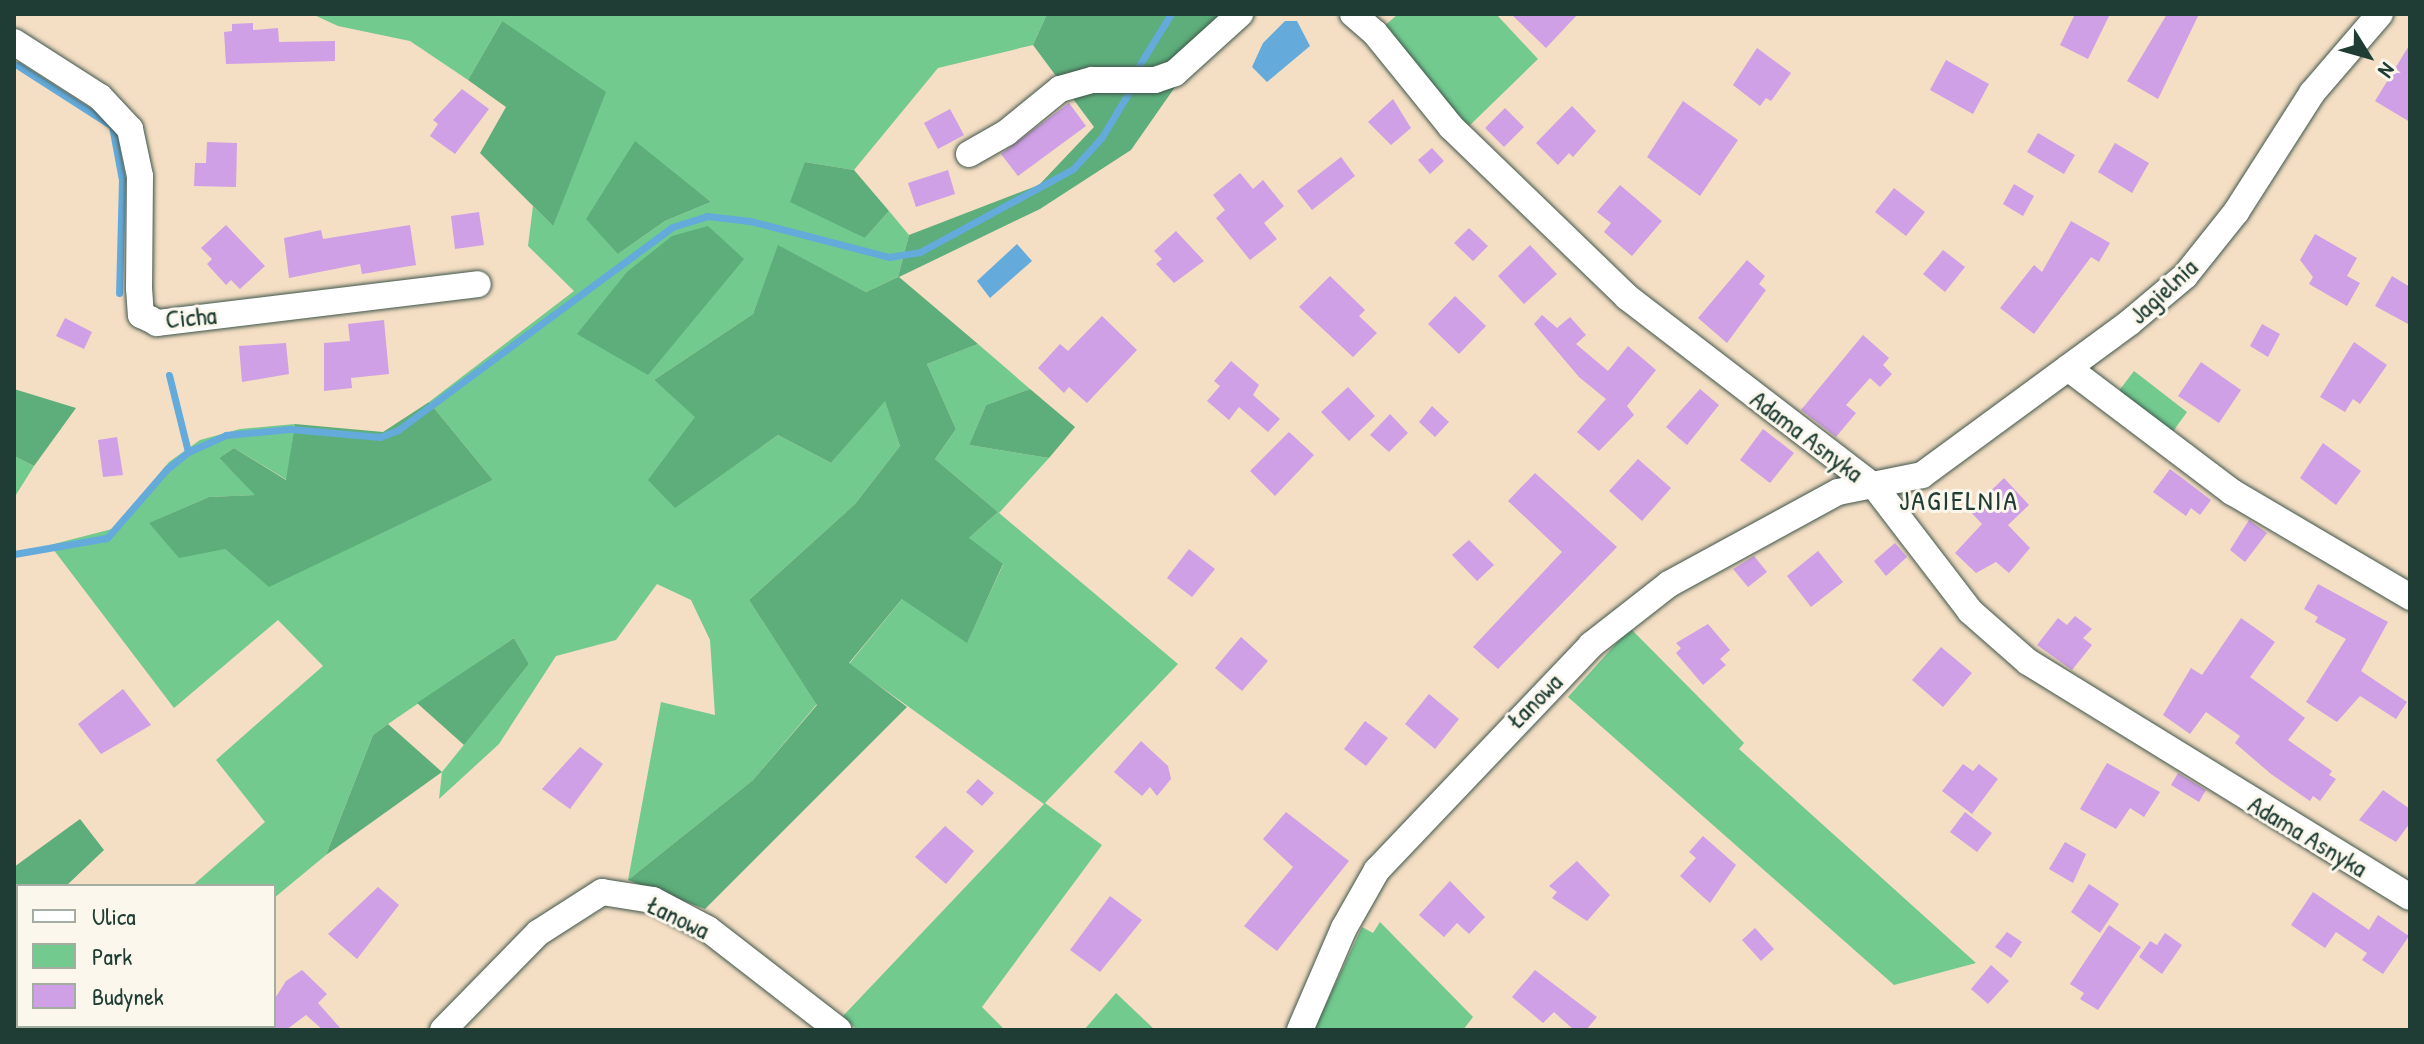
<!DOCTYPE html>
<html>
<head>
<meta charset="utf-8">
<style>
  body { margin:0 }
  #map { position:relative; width:2424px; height:1044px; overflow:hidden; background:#f4dec4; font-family:"Patrick Hand",sans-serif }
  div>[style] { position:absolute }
  .green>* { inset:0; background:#72ca8f }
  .forest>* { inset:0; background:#5dae7a }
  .water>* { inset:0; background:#64aada }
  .stream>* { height:7px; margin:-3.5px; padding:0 3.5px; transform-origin:3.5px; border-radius:3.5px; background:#64aada }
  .building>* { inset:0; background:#cfa0e5 }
  .roads { filter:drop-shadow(0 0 2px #3f554a) drop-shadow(0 0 2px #3f554a) }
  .street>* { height:26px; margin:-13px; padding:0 13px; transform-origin:13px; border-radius:13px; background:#fff }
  span { translate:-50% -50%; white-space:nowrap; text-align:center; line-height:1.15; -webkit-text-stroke:6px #fbf7ec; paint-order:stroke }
  .street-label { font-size:26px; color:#1f3d34 }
  .neighbourhood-label { font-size:28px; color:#1f3d34; letter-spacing:2px }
  .frame { position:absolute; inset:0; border:16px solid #1f3d34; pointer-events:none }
  .legend { position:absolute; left:16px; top:884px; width:260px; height:144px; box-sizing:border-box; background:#fbf7ec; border:2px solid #a3ada2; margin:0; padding:10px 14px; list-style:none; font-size:24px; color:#1f3d34 }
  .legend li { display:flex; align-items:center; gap:16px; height:40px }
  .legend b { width:40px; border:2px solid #a3ada2 }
  .north { position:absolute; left:2328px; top:16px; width:80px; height:80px; -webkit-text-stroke:6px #fbf7ec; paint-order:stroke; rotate:127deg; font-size:22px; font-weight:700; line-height:32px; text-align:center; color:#1f3d34 }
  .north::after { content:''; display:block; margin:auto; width:28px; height:36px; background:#1f3d34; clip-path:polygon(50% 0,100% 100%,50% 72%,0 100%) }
</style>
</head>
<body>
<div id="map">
  <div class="green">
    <i style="clip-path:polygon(evenodd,312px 14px,1047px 14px,1033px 45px,938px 68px,854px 170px,805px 162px,865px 238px,889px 211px,909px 235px,898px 277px,866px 292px,779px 246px,753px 314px,654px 380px,696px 417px,649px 480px,675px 507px,778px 435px,831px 463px,885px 400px,900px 446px,855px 504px,749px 600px,817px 704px,753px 780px,628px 880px,661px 702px,715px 715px,710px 640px,691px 600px,657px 584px,616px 640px,556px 656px,499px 744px,439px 799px,442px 772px,529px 664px,514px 638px,388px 724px,373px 735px,326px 855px,274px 898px,274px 886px,192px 886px,265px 822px,216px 760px,323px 666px,278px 620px,174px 708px,50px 545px,112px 529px,169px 462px,200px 440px,240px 429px,295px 424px,287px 480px,234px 448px,219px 458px,256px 495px,209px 497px,150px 523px,225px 549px,269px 586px,493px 480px,429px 402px,574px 291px,528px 246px,533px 206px,553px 226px,502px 21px,468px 80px,410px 41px,338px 26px,312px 14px,634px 142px,711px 202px,665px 221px,618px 254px,634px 142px)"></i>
    <i style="clip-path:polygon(1398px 14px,1496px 14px,1538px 59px,1467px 128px,1382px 28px)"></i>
    <i style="clip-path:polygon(978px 344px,1030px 389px,986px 405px,969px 445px,1049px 458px,999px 513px,1178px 664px,1045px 803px,1102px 845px,982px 1007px,1005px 1030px,857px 1030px,843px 1016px,1044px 804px,849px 664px,903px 598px,967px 642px,1003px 565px,968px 539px,998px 512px,935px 459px,956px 429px,927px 364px)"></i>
    <i style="clip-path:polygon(2134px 371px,2187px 412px,2169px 437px,2115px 396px)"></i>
    <i style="clip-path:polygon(14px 456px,34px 466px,14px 498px)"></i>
    <i style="clip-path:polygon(1630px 628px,1744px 743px,1739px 749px,1976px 963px,1894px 985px,1568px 697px)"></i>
    <i style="clip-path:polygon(1380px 922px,1473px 1017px,1463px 1030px,1314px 1030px,1362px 927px,1373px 933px)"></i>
    <i style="clip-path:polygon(1116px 993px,1155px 1030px,1084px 1030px)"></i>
    <i style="clip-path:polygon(89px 1026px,249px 1026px,253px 1030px,85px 1030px)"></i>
  </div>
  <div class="forest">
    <i style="clip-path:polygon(1047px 14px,1226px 14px,1131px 150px,1040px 209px,899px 277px,978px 344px,927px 364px,956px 429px,935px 459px,998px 512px,969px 538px,1003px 564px,967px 643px,902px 599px,849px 663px,907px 707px,705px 909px,628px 880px,753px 780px,817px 705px,749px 600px,855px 504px,900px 446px,885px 401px,831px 463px,778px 435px,675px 508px,648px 480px,695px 417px,654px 380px,753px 314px,778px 245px,866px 292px,898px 277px,909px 235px,1039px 185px,1094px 127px,1033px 45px)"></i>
    <i style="clip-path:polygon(502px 21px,606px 92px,553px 226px,480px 153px,506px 107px,468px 80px)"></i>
    <i style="clip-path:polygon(635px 141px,711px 202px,665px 221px,618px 254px,586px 219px)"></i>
    <i style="clip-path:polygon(805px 162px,854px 170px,889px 211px,865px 238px,790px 202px)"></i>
    <i style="clip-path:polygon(708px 226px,744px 259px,648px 375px,577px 334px,627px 272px,672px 236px)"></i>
    <i style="clip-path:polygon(14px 389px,76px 408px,34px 466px,14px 456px)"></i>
    <i style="clip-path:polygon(1030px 389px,1075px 427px,1049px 458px,969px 445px,986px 405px)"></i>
    <i style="clip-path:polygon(429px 402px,493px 480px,269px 587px,225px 549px,179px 558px,149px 523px,209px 497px,255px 495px,219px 458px,234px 448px,286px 480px,295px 424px,383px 432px)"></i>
    <i style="clip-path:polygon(514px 638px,529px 664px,464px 745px,417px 703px)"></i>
    <i style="clip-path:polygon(388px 724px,442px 772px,326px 855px,373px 735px)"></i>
    <i style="clip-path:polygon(80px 819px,104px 850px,66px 886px,18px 886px,18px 1026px,89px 1026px,14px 1030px,14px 867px)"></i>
  </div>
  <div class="water">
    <i style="clip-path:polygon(1285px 21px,1297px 21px,1310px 46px,1267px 82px,1252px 67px,1263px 43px)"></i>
    <i style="clip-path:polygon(1017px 244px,1032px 261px,990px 298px,977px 281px)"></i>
  </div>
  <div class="stream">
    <i style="left:17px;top:65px;width:113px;rotate:32.7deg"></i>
    <i style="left:112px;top:126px;width:55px;rotate:79.5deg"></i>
    <i style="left:122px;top:180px;width:113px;rotate:91.5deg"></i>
    <i style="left:1135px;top:72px;width:68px;rotate:-58.2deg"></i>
    <i style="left:169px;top:375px;width:79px;rotate:76.1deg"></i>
    <i style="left:14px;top:554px;width:94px;rotate:-9.8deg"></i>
    <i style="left:107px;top:538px;width:91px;rotate:-49deg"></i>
    <i style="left:167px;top:469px;width:27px;rotate:-39deg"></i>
    <i style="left:188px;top:452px;width:42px;rotate:-24.1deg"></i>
    <i style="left:226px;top:435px;width:64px;rotate:-5.4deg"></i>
    <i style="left:290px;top:429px;width:90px;rotate:5.1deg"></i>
    <i style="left:380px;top:437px;width:19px;rotate:-21deg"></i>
    <i style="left:398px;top:430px;width:341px;rotate:-36.5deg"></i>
    <i style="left:672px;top:227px;width:37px;rotate:-17deg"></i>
    <i style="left:707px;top:216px;width:43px;rotate:6.6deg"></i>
    <i style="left:750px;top:221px;width:144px;rotate:14.5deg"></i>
    <i style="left:889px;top:257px;width:31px;rotate:-9deg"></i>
    <i style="left:920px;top:252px;width:174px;rotate:-28.5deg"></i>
    <i style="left:1073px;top:169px;width:43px;rotate:-47.8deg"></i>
    <i style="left:1102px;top:137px;width:52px;rotate:-59deg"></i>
  </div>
  <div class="building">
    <i style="clip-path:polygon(1511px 14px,1578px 14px,1546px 48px)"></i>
    <i style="clip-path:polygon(2075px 14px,2110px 14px,2088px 59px,2060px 45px)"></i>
    <i style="clip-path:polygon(2167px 14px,2199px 14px,2158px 99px,2127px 81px)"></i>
    <i style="clip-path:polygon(253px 23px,253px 30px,278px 28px,279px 42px,335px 41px,335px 61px,226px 64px,224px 32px,232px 31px,232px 24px)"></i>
    <i style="clip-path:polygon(2410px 44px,2410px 122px,2375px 101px)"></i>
    <i style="clip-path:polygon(1757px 48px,1791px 73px,1771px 101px,1766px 98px,1760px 106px,1733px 85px)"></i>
    <i style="clip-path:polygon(1946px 60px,1989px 84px,1973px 114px,1930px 90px)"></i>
    <i style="clip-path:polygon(462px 89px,489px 109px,455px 154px,430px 136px,438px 124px,433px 120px)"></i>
    <i style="clip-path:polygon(1393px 99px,1411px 128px,1391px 145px,1368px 122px)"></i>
    <i style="clip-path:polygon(1683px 101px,1738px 140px,1700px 196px,1647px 157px)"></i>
    <i style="clip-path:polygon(1069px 103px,1086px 126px,1018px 176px,1001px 154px)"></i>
    <i style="clip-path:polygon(1572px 106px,1596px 131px,1573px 157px,1569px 153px,1558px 165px,1536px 143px)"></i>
    <i style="clip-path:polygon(1505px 108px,1524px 127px,1504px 147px,1485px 128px)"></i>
    <i style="clip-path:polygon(950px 109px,964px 135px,938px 149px,924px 123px)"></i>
    <i style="clip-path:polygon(2038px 133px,2075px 155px,2064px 174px,2027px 152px)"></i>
    <i style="clip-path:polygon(207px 142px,237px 143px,236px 187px,194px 186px,195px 163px,206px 163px)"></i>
    <i style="clip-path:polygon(2115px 143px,2149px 163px,2132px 193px,2098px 172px)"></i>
    <i style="clip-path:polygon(1432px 148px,1444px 161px,1430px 174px,1418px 160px)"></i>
    <i style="clip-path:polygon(1341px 157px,1355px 176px,1312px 210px,1297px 191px)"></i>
    <i style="clip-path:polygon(948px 170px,955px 194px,916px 207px,908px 183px)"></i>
    <i style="clip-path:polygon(1240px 173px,1253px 189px,1263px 180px,1284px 206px,1264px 223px,1277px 239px,1250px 260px,1216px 218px,1225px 210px,1213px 195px)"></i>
    <i style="clip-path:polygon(2014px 184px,2034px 196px,2023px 216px,2003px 204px)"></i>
    <i style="clip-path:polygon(1620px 185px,1662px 221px,1632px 256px,1604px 232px,1611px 223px,1597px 212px)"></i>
    <i style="clip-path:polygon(1894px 188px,1925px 212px,1906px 236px,1875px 212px)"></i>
    <i style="clip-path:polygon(479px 212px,484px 245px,455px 249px,451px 216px)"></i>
    <i style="clip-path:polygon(2071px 221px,2110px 243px,2099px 262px,2091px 257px,2034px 334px,2000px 308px,2034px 265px,2042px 272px)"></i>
    <i style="clip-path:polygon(226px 225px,265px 266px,240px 289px,231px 280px,226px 285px,207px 264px,212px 259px,201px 248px)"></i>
    <i style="clip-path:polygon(410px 225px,416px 265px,362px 274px,360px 264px,289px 278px,284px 238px,321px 230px,323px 239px)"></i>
    <i style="clip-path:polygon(1469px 228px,1488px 246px,1473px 261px,1454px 243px)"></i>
    <i style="clip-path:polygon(1176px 231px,1204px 261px,1174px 283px,1156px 264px,1162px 259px,1154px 251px)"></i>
    <i style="clip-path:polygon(2315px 234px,2357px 258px,2347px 276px,2360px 283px,2347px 306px,2309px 284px,2313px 277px,2300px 260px)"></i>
    <i style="clip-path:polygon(1530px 245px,1557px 274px,1524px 304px,1498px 276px)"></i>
    <i style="clip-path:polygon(1943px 250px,1965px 267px,1945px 292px,1923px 274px)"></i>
    <i style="clip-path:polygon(1747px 260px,1765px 276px,1759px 284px,1766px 290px,1727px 343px,1698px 318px)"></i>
    <i style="clip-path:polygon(1330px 276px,1365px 310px,1359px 316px,1377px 333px,1353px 357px,1299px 307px)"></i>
    <i style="clip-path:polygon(2392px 276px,2410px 287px,2410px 325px,2375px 306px)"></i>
    <i style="clip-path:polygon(1455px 296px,1486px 326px,1459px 354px,1428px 324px)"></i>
    <i style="clip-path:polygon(1542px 315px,1557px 328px,1570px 317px,1586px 335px,1576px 344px,1608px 371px,1628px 346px,1656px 370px,1627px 406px,1634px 415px,1599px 451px,1577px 432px,1606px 399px,1579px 377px,1534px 324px)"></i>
    <i style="clip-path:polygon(1102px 316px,1137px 350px,1087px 403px,1069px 387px,1064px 393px,1038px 368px,1060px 344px,1068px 351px)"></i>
    <i style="clip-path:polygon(65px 318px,92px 332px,84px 349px,56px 336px)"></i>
    <i style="clip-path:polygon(384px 320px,389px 374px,351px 378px,352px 388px,324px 391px,324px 343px,350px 341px,348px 324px)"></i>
    <i style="clip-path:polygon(2262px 324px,2280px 334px,2268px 357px,2250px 346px)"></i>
    <i style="clip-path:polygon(1863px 335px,1889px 358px,1883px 365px,1892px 374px,1880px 387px,1870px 378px,1846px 405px,1856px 413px,1836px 437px,1801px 410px)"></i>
    <i style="clip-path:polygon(2354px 342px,2387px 365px,2360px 404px,2353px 399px,2345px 412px,2320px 397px)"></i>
    <i style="clip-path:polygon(286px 343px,289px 374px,242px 382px,239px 346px)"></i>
    <i style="clip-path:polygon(1231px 361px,1259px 385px,1253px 395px,1280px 419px,1268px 432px,1239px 407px,1229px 420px,1207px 401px,1220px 386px,1214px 381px)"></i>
    <i style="clip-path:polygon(2201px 362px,2241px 390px,2219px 423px,2178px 396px)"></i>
    <i style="clip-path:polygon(1348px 387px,1375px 416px,1349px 441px,1321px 412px)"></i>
    <i style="clip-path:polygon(1700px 389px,1719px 405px,1687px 445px,1666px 427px)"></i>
    <i style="clip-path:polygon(1432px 406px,1449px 422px,1435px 437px,1419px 422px)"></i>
    <i style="clip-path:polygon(1390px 414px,1408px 433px,1389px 452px,1370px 435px)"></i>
    <i style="clip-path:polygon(1763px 429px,1794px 453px,1770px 483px,1740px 460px)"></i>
    <i style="clip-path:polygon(1289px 432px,1314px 455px,1275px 496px,1250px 471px)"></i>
    <i style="clip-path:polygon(117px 437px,123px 475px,103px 477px,98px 440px)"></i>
    <i style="clip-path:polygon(2323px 443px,2361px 471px,2336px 505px,2300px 478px)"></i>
    <i style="clip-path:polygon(1638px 459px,1671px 488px,1642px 521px,1609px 491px)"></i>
    <i style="clip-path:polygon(2170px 469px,2211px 500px,2200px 515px,2191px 508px,2186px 516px,2153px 492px)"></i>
    <i style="clip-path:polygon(1535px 473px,1617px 547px,1498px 669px,1473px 647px,1562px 552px,1508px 501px)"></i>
    <i style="clip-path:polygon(2004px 478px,2029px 505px,2008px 525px,2030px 548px,2009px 573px,1996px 562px,1976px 573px,1955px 553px,1982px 524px,1970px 511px)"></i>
    <i style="clip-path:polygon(2249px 520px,2267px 533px,2245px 562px,2230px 550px)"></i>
    <i style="clip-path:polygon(1469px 540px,1494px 565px,1477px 581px,1452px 555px)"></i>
    <i style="clip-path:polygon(1895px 543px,1907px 557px,1886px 576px,1874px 561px)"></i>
    <i style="clip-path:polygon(1189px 549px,1215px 569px,1192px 597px,1167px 578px)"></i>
    <i style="clip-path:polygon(1818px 551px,1843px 582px,1811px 607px,1787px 576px)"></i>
    <i style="clip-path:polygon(1754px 556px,1767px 572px,1748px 587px,1733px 569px)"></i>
    <i style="clip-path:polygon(2318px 584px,2388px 622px,2361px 671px,2407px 702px,2396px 719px,2360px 696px,2337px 722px,2306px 702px,2346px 639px,2315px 622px,2318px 617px,2304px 609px)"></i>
    <i style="clip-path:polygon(2075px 616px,2092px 629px,2083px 638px,2092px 645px,2072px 670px,2037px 645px,2058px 618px,2067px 625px)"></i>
    <i style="clip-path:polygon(2241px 618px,2275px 642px,2250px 677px,2305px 718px,2288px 740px,2332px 771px,2329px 775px,2336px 779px,2320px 801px,2313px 796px,2310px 801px,2271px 774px,2235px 743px,2240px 736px,2206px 712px,2190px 734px,2163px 715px,2191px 668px,2202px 675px)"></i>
    <i style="clip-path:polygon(1708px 624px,1730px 650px,1720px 659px,1726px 665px,1703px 685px,1676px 653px,1681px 648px,1676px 643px)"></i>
    <i style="clip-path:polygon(1241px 637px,1268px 661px,1242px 691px,1215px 668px)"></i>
    <i style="clip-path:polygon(1941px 647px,1972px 673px,1943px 707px,1912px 680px)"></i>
    <i style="clip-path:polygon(123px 689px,151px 725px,101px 754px,78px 724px)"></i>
    <i style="clip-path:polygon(1429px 694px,1459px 719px,1435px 749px,1405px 724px)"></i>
    <i style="clip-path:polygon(1365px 721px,1388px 738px,1366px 766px,1344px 749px)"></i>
    <i style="clip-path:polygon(1141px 741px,1168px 766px,1171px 779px,1157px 796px,1150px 787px,1142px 796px,1114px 772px)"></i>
    <i style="clip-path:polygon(580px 747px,603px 764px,570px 809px,542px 789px)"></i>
    <i style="clip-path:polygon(2107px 763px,2160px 792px,2144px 817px,2130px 808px,2116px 829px,2080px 809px)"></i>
    <i style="clip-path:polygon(1963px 764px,1973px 771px,1979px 764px,1998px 779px,1972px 814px,1942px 791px)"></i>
    <i style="clip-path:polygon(2178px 773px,2206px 790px,2199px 802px,2171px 785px)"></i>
    <i style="clip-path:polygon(978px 779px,994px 793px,982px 806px,966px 792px)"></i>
    <i style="clip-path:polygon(2383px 790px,2410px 809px,2410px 823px,2396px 842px,2359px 820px)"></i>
    <i style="clip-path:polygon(1286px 812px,1349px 861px,1277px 951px,1244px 926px,1293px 867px,1263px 839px)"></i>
    <i style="clip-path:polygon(1965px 812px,1992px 833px,1977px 852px,1950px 832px)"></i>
    <i style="clip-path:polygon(945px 826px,974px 851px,946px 884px,915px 857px)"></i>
    <i style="clip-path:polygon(1703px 836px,1736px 865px,1710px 903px,1680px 876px,1696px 858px,1689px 852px)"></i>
    <i style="clip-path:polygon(2065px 842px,2086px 854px,2073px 883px,2049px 869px)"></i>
    <i style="clip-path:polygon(1577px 861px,1610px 895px,1587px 921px,1552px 898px,1557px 892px,1549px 886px)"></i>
    <i style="clip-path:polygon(1450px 881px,1485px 917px,1469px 934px,1457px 923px,1444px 937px,1419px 915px)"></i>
    <i style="clip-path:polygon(2089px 884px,2119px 904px,2100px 933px,2071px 912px)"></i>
    <i style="clip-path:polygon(378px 887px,399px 905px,357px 959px,328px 934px)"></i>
    <i style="clip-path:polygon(2313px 892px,2369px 930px,2378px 915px,2409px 936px,2383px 974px,2362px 960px,2367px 953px,2336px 932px,2325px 948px,2291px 925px)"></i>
    <i style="clip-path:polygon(1110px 896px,1142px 920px,1100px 972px,1070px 950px)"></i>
    <i style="clip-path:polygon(2109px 925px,2141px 947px,2098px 1010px,2080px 999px,2084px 993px,2070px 984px)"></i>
    <i style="clip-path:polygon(1755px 928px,1774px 949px,1761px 961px,1742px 940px)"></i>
    <i style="clip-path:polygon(2007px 932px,2022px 942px,2011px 958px,1995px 947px)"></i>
    <i style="clip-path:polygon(2165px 933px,2182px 945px,2162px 974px,2139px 957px,2150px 941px,2157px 945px)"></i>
    <i style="clip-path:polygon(1991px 965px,2009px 981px,1988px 1004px,1971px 989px)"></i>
    <i style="clip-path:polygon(302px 970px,327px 994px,318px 1003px,342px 1030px,323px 1030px,306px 1015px,286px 1030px,274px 1030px,274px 1000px,286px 981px)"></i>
    <i style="clip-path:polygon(1535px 970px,1597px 1017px,1586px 1030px,1574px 1030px,1554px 1012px,1543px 1023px,1512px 997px)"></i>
  </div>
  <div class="roads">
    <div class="street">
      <i style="left:1353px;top:14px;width:29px;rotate:41deg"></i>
      <i style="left:1375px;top:33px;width:121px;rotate:51deg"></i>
      <i style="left:1451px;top:127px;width:245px;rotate:44deg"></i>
      <i style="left:1627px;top:297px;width:312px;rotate:37.5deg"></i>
      <i style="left:1875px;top:487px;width:156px;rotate:52.5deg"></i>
      <i style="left:1970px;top:611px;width:77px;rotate:41.3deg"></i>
      <i style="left:2028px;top:662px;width:448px;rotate:31.6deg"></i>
      <i style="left:14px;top:42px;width:102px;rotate:32.6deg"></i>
      <i style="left:100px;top:97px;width:44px;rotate:46.8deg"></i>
      <i style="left:130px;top:129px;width:48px;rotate:78deg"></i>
      <i style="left:140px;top:176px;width:112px;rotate:90.5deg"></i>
      <i style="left:139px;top:288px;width:27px;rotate:86deg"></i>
      <i style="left:141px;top:315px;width:10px;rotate:24deg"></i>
      <i style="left:150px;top:319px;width:8px;rotate:30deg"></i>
      <i style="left:157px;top:323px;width:323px;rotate:-6.9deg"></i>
      <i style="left:969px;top:154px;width:43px;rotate:-29.6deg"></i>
      <i style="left:1006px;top:133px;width:70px;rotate:-39.2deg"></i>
      <i style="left:1060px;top:89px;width:33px;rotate:-16deg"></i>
      <i style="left:1092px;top:80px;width:63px"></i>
      <i style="left:1155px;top:80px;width:21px;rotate:-19deg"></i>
      <i style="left:1175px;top:73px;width:88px;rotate:-42.2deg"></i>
      <i style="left:2068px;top:368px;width:206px;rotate:37.1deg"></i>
      <i style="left:2232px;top:492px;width:207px;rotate:30.5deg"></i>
      <i style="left:443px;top:1030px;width:136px;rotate:-45.6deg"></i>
      <i style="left:538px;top:933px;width:76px;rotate:-32.6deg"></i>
      <i style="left:602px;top:892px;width:52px;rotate:8.9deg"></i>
      <i style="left:653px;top:900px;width:62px;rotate:27.8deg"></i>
      <i style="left:708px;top:929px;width:165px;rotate:37.8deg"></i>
      <i style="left:1300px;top:1030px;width:111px;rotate:-66.7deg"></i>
      <i style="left:1344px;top:928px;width:67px;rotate:-60.4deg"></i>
      <i style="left:1377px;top:870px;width:311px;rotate:-46.4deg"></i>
      <i style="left:1591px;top:645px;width:99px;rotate:-38deg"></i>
      <i style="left:1669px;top:584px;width:192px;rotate:-28.6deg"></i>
      <i style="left:1838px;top:492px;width:86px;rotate:-11.4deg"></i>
      <i style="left:1922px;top:475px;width:257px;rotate:-36.3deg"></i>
      <i style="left:2129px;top:323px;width:73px;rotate:-40deg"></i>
      <i style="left:2185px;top:276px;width:82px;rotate:-51.4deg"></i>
      <i style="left:2236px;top:212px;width:141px;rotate:-57.4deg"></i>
      <i style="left:2312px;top:93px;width:104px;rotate:-49.3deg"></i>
    </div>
  </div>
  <div class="street-label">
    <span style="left:2163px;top:291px;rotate:-43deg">Jagielnia</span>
    <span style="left:191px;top:317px;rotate:-5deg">Cicha</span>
    <span style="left:1807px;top:436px;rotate:37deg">Adama Asnyka</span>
    <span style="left:1534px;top:701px;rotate:-45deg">Łanowa</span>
    <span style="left:2308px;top:836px;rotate:31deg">Adama Asnyka</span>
    <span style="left:678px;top:917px;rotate:26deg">Łanowa</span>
  </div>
  <div class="neighbourhood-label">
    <span style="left:1959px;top:500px">JAGIELNIA</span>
  </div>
  <div class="frame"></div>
  <ul class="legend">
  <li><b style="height:10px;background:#fff"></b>Ulica</li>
  <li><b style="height:22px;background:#72ca8f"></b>Park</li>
  <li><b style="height:22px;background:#cfa0e5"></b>Budynek</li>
  </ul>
  <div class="north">N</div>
</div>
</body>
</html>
